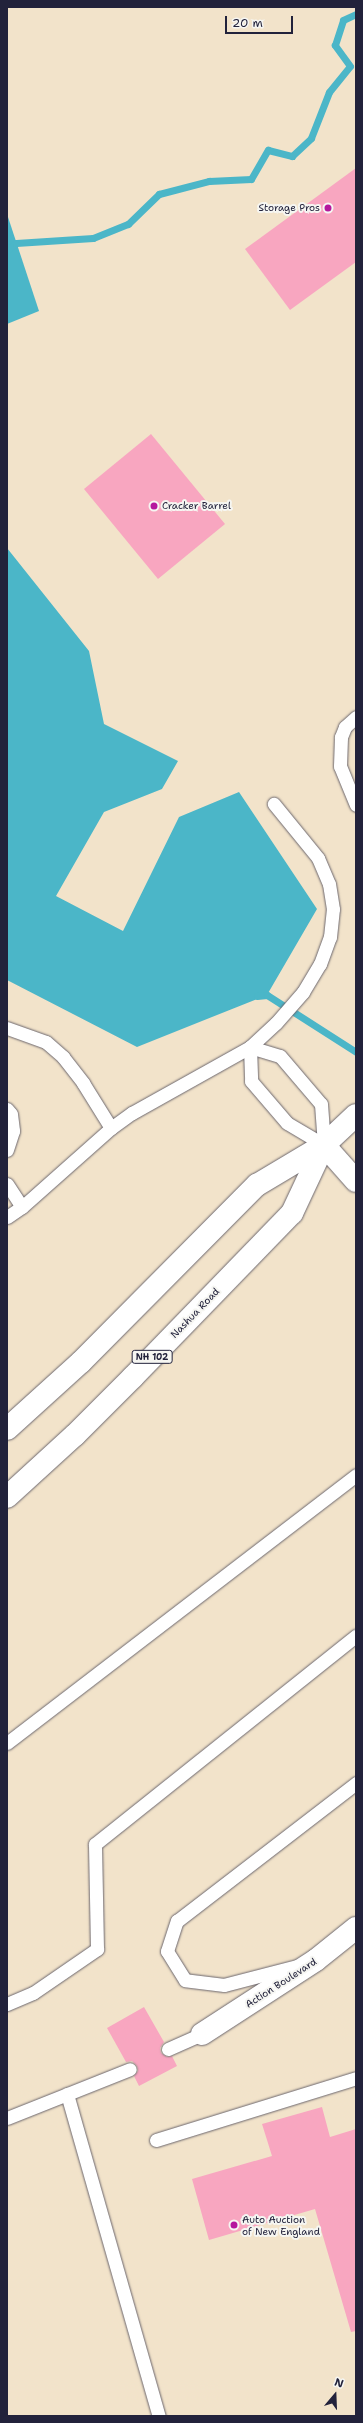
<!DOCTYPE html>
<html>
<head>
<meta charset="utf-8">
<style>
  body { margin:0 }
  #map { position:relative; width:363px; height:2423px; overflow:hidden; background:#f2e3ca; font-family:"Shantell Sans",sans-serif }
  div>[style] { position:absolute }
  .water>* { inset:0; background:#4bb6c8 }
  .stream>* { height:7px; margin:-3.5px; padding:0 3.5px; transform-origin:3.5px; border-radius:3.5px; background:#4bb6c8 }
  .building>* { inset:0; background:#f8a6c0 }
  .roads { filter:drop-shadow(0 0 1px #6b666d) drop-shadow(0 0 1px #6b666d) }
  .service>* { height:13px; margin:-6.5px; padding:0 6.5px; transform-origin:6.5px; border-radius:6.5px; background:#fff }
  .minor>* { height:22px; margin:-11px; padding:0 11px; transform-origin:11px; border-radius:11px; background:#fff }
  .primary>* { height:22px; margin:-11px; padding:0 11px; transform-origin:11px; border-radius:11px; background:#fff }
  .dots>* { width:11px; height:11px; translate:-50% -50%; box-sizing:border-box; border:2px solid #f6f6f2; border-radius:50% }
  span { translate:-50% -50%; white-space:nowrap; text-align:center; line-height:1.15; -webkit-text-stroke:4px #f6f6f2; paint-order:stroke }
  .shield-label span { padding:1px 3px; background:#f6f6f2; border:1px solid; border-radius:3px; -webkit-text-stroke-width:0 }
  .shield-label { font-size:9px; color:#22223b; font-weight:700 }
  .poi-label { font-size:10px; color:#22223b }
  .right { translate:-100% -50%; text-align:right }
  .left { translate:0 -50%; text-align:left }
  .street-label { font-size:10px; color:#22223b }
  .frame { position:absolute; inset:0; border:8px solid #22223b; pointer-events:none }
  .north { position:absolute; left:315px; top:2375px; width:40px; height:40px; -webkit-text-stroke:3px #f6f6f2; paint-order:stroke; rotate:19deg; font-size:11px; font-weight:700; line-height:16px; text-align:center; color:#22223b }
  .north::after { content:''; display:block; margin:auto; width:14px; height:18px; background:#22223b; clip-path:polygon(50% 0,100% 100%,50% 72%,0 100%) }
  .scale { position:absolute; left:225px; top:16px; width:68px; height:18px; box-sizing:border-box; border:2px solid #22223b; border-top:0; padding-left:5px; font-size:12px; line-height:14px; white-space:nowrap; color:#22223b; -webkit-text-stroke:3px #f6f6f2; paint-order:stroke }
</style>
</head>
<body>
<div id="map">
  <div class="water">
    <i style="clip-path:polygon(7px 214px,39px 311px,7px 324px)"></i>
    <i style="clip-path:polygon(7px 548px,89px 651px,104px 724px,178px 761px,162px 789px,104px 812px,56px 896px,123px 931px,179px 817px,239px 792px,317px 909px,267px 995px,137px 1047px,7px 980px)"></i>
  </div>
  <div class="stream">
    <i style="left:7px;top:250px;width:11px;rotate:-38deg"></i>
    <i style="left:16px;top:243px;width:77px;rotate:-3.7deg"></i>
    <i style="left:93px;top:238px;width:38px;rotate:-22deg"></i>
    <i style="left:128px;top:224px;width:43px;rotate:-44.1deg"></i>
    <i style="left:159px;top:194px;width:52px;rotate:-14.6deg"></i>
    <i style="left:209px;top:181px;width:42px;rotate:-2.7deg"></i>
    <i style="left:251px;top:179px;width:34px;rotate:-60deg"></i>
    <i style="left:268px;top:150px;width:25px;rotate:14deg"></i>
    <i style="left:292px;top:156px;width:26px;rotate:-43deg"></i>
    <i style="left:311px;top:138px;width:49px;rotate:-68.6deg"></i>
    <i style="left:329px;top:92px;width:33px;rotate:-51deg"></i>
    <i style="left:350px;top:66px;width:26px;rotate:-126deg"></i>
    <i style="left:335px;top:45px;width:26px;rotate:-72deg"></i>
    <i style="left:343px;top:20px;width:14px;rotate:-25deg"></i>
    <i style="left:257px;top:996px;width:10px;rotate:-6deg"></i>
    <i style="left:267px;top:995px;width:106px;rotate:32.6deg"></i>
  </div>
  <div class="building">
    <i style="clip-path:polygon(356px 168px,356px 262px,290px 310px,245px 249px)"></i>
    <i style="clip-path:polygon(151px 434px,225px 524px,158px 579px,84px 489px)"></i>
    <i style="clip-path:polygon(144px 2007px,164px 2042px,160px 2048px,161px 2053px,167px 2057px,172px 2056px,177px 2066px,139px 2086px,134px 2076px,138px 2071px,137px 2066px,132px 2061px,126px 2062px,107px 2028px)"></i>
    <i style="clip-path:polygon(322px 2107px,330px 2137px,356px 2129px,356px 2331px,351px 2332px,315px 2209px,209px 2240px,192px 2179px,272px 2156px,262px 2124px)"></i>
  </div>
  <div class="roads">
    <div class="service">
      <i style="left:356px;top:717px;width:15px;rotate:138deg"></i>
      <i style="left:345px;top:727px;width:11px;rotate:112deg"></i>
      <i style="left:341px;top:737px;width:29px;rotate:92deg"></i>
      <i style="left:340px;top:766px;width:42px;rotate:67.7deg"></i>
      <i style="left:7px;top:1028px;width:41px;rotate:19.7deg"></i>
      <i style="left:46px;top:1042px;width:23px;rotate:41deg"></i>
      <i style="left:63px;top:1057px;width:33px;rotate:52deg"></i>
      <i style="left:83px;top:1083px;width:53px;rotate:58.1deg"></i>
      <i style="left:250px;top:1047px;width:31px;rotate:17deg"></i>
      <i style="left:280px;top:1056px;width:63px;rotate:49.5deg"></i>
      <i style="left:321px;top:1104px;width:41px;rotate:85.8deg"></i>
      <i style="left:250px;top:1047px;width:34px;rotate:88deg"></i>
      <i style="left:251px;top:1081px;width:55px;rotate:49.4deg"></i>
      <i style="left:287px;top:1123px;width:43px;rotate:30.7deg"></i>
      <i style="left:7px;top:1109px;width:6px;rotate:51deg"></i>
      <i style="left:11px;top:1114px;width:17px;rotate:83deg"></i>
      <i style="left:13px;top:1131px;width:20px;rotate:108deg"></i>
      <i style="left:7px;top:1184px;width:27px;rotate:57deg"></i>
      <i style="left:7px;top:1217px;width:18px;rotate:-34deg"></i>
      <i style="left:22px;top:1207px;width:119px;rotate:-41.6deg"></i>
      <i style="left:111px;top:1128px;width:26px;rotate:-36deg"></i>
      <i style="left:132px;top:1113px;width:135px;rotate:-29.2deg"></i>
      <i style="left:250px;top:1047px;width:35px;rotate:-43deg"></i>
      <i style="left:276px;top:1023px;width:41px;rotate:-48.9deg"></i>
      <i style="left:303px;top:992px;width:33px;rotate:-59deg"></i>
      <i style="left:320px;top:964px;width:29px;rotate:-70deg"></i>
      <i style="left:330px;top:937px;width:28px;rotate:-84deg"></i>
      <i style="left:333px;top:909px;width:25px;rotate:-99deg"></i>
      <i style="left:329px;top:884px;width:28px;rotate:-113deg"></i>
      <i style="left:318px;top:858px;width:70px;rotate:-129.2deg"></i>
      <i style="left:7px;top:1743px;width:440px;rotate:-37.5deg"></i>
      <i style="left:297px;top:1966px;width:75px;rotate:165.4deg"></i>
      <i style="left:224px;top:1985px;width:39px;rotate:-173deg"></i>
      <i style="left:185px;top:1980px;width:34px;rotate:-122deg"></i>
      <i style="left:167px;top:1951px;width:32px;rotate:-72deg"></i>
      <i style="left:177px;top:1921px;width:226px;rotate:-37.6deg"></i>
      <i style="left:7px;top:2004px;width:28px;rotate:-23deg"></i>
      <i style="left:33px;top:1993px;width:78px;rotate:-34.5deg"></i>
      <i style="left:97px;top:1949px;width:105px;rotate:-91.1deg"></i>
      <i style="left:95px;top:1844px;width:334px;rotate:-38.6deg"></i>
      <i style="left:168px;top:2049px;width:37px;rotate:-24deg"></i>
      <i style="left:67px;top:2094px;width:335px;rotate:74.1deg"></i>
      <i style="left:7px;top:2118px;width:132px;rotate:-21.7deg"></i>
      <i style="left:156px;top:2140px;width:209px;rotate:-17.2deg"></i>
    </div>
    <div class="minor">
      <i style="left:324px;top:1145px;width:48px;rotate:48.4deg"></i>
      <i style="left:202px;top:2034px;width:136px;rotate:-33deg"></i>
      <i style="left:316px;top:1960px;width:51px;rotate:-38.7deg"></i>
    </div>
    <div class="primary">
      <i style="left:7px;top:1429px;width:100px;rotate:-42.2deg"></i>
      <i style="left:81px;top:1362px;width:250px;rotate:-45.2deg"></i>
      <i style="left:257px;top:1185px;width:78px;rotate:-30.8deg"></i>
      <i style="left:324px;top:1145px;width:44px;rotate:-43.2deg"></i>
      <i style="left:7px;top:1497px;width:92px;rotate:-42.4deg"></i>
      <i style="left:75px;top:1435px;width:82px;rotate:-45deg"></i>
      <i style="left:133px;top:1377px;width:228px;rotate:-45.9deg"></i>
      <i style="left:292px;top:1213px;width:75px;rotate:-64.8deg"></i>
    </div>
  </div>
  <div class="dots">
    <i style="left:328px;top:208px;background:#b5179e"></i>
    <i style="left:154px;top:506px;background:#b5179e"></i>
    <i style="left:234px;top:2225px;background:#b5179e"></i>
  </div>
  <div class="shield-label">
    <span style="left:152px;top:1357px">NH 102</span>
  </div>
  <div class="poi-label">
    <span class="right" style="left:320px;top:208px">Storage Pros</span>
    <span class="left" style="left:162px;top:506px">Cracker Barrel</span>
    <span class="left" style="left:242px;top:2225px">Auto Auction<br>of New England</span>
  </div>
  <div class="street-label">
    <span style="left:195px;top:1313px;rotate:-46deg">Nashua Road</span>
    <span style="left:281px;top:1983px;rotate:-33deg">Action Boulevard</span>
  </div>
  <div class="frame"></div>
  <div class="north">N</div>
  <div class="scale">20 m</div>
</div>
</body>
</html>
